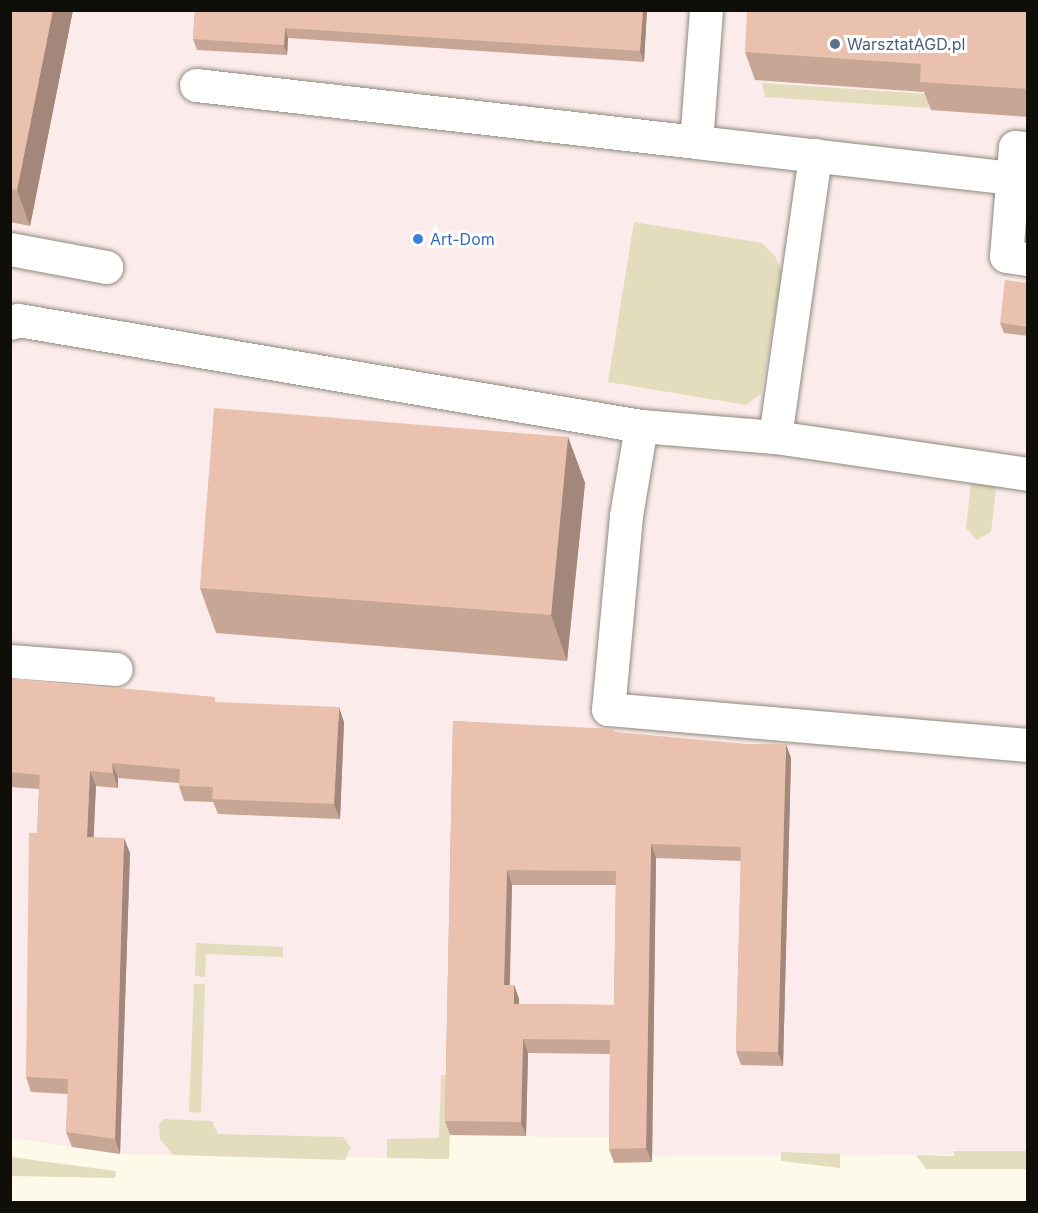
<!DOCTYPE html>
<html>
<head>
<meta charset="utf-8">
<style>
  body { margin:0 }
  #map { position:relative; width:1038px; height:1213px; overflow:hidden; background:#fdfaea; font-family:Inter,sans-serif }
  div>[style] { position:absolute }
  .commercial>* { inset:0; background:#fbebea }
  .green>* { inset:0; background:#e4ddbd }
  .roads { filter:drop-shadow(0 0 2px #8d8a7d) drop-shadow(0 0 2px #8d8a7d) }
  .minor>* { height:33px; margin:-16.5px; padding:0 16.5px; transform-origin:16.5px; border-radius:16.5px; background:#fff }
  .wall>* { inset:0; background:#c8a696 }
  .shaded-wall>* { inset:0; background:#a3877a }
  .building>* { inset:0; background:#e9c1ae }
  .dots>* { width:16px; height:16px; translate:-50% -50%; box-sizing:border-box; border:3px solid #fff; border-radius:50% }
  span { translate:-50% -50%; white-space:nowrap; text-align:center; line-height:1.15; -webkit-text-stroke:6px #fff; paint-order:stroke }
  .service-label { font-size:16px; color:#4e5e75 }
  .left { translate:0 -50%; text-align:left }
  .shop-label { font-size:16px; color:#366cbe }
  .frame { position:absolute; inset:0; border:12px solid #0f0e09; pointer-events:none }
</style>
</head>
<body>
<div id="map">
  <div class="commercial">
    <i style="clip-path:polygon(11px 11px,1027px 11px,1027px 1154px,652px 1156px,614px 1138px,450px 1135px,449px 1159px,120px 1154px,11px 1138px)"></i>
  </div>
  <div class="green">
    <i style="clip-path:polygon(762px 83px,929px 94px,929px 108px,765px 97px)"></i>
    <i style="clip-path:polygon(634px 222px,762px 243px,775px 256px,782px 272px,761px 394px,746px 405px,608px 382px)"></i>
    <i style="clip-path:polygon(976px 478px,993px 480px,996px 488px,991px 532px,977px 540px,966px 528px,971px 484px)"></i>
    <i style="clip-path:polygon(196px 943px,283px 947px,283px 957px,206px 954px,205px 977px,195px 976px)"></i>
    <i style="clip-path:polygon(194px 984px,205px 984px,201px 1113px,189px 1112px)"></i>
    <i style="clip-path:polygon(441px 1075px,451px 1075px,449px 1159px,387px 1158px,387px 1139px,439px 1138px)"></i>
    <i style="clip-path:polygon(164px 1119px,212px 1121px,218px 1134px,343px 1137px,351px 1148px,345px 1160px,173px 1155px,160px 1139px,159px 1124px)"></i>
    <i style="clip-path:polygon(954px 1151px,1027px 1151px,1027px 1169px,926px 1169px,916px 1155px,954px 1156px)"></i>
    <i style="clip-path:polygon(781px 1152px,840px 1154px,840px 1168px,781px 1161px)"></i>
    <i style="clip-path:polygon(11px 1157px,116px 1171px,115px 1178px,11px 1176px)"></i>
  </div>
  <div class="roads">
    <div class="minor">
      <i style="left:706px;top:10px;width:132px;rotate:94.3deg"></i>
      <i style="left:696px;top:142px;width:319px;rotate:6.5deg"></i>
      <i style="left:196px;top:85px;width:503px;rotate:6.5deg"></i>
      <i style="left:1028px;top:148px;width:13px;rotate:-176deg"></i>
      <i style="left:1015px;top:147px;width:109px;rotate:94.7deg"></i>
      <i style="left:1006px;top:256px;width:22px;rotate:8deg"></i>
      <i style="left:10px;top:249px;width:98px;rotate:10.6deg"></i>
      <i style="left:10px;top:323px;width:9px;rotate:-21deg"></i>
      <i style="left:18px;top:320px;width:632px;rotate:9.66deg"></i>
      <i style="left:641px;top:426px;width:91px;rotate:99.5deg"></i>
      <i style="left:626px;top:516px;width:194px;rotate:95.3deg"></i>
      <i style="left:608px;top:709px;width:422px;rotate:4.9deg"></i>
      <i style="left:641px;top:426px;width:134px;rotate:4.7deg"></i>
      <i style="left:775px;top:437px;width:256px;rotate:8.3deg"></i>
      <i style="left:775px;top:437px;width:285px;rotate:-81.9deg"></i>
      <i style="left:10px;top:661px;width:106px;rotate:4.3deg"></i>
    </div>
  </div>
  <div class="wall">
    <i style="clip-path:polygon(10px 10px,73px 10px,30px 226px,10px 222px)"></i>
    <i style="clip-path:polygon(195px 10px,647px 10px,644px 62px,288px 38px,287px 55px,197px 50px,193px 39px)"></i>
    <i style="clip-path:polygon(1028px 10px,1028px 117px,931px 110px,924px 92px,755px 80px,745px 52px)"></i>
    <i style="clip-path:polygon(1028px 283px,1028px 336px,1004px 333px,1000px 323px)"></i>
    <i style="clip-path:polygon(568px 437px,585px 483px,567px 661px,216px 633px,200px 588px)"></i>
    <i style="clip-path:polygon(10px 678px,217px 702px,344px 722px,340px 819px,218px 814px,213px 802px,184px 801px,179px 786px,179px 783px,118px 778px,118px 788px,96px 786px,93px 837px,130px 853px,120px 1154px,72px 1147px,66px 1132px,68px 1094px,31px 1092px,26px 1077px,39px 789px,10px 787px)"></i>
    <i style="clip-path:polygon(evenodd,453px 721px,616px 732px,791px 758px,783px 1066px,741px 1065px,736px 1051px,741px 861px,656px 858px,652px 1162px,614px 1163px,609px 1149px,610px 1054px,528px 1053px,526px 1136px,450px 1135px,445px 1121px,453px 721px,512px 885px,616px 885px,614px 1005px,519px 1004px,519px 999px,514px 985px,510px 985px,512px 885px)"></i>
  </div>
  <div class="shaded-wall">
    <i style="clip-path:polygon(53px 10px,73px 10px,30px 226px,17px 190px)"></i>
    <i style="clip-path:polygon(643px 10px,647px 10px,644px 62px,640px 51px)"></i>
    <i style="clip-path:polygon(285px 28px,288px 38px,287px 55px,284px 45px)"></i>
    <i style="clip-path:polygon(568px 437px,585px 483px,567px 661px,551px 615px)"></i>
    <i style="clip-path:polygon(339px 707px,344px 722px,340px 819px,334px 804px)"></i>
    <i style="clip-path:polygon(786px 744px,791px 758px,783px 1066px,778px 1052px)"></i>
    <i style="clip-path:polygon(112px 763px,118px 778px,118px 788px,113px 773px)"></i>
    <i style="clip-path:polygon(90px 771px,96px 786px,93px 852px,87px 837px)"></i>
    <i style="clip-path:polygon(124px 838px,130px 853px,120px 1154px,115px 1139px)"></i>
    <i style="clip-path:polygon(651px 844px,656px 858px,652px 1162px,646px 1148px)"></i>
    <i style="clip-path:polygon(507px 870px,512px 885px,509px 999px,504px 985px)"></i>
    <i style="clip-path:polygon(514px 985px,519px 999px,519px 1018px,514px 1004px)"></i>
    <i style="clip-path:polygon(523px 1039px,528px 1053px,526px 1136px,521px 1122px)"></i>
  </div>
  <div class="building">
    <i style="clip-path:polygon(10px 10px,53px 10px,17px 190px,10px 189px)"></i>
    <i style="clip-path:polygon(195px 10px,643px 10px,640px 51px,285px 28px,284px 45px,193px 39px)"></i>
    <i style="clip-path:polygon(747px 10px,1028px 10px,1028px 89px,920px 82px,921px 64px,745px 52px)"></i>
    <i style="clip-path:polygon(1005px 280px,1028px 283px,1028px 327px,1000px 323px)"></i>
    <i style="clip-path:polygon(214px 408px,568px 437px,551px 615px,200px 588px)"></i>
    <i style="clip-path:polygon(10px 678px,215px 697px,215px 702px,339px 707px,334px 804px,212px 799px,213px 787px,179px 786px,180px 769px,112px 763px,113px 773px,90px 771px,87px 837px,124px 838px,115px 1139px,66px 1132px,68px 1079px,26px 1077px,29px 833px,37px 833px,40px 775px,10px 772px)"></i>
    <i style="clip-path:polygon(evenodd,453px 721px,614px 729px,615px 732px,746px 744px,786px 744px,778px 1052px,736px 1051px,741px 847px,651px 844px,646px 1148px,609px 1149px,610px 1040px,523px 1039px,521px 1122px,445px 1121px,453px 721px,507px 870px,616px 871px,614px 1005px,514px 1004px,514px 985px,504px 985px,507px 870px)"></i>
  </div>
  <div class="dots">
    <i style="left:835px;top:44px;background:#5c6f8a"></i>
    <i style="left:418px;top:239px;background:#3f7fe0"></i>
  </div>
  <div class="service-label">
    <span class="left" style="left:847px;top:44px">WarsztatAGD.pl</span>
  </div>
  <div class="shop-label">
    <span class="left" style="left:430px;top:239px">Art-Dom</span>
  </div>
  <div class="frame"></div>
</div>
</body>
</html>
